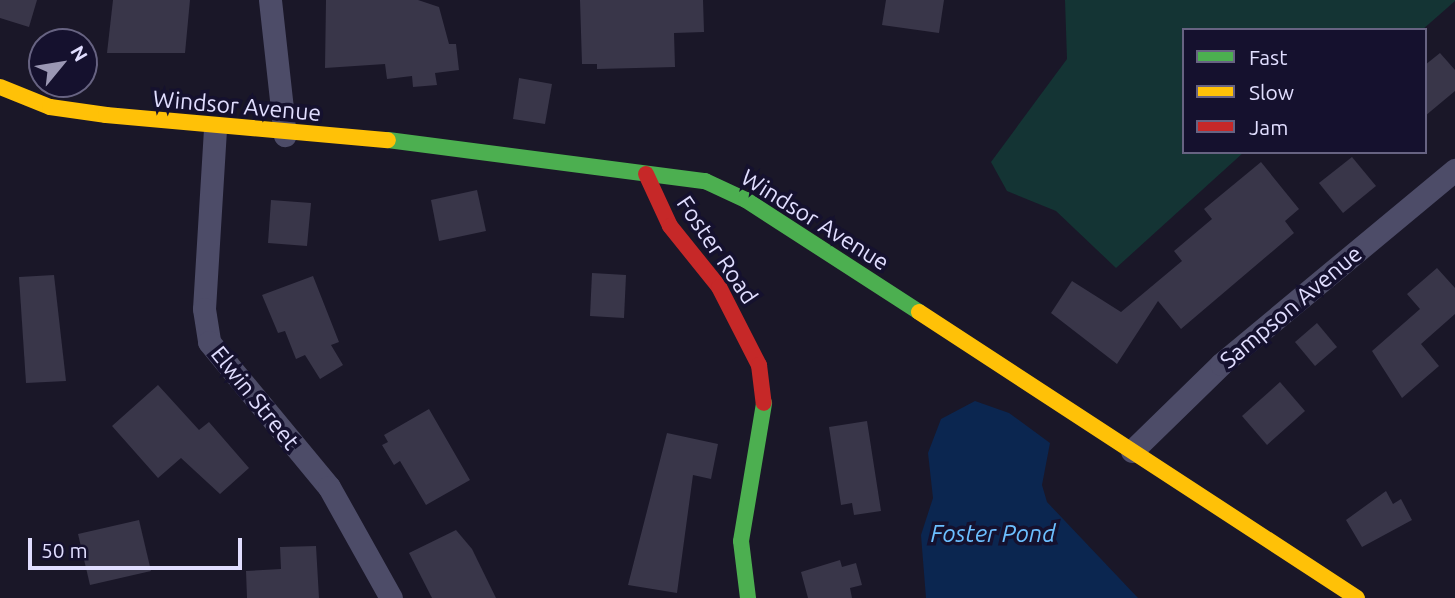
<!DOCTYPE html>
<html>
<head>
<meta charset="utf-8">
<style>
  body { margin:0 }
  #map { position:relative; width:1455px; height:598px; overflow:hidden; background:#1a1728; font-family:Ubuntu,sans-serif }
  div>[style] { position:absolute }
  .green>* { inset:0; background:#143434 }
  .water>* { inset:0; background:#0b2650 }
  .building>* { inset:0; background:#393649 }
  .street>* { height:23px; margin:-11.5px; padding:0 11.5px; transform-origin:11.5px; border-radius:11.5px; background:#4d4c68 }
  .fast>* { height:16px; margin:-8px; padding:0 8px; transform-origin:8px; border-radius:8px; background:#4caf50 }
  .slow>* { height:16px; margin:-8px; padding:0 8px; transform-origin:8px; border-radius:8px; background:#ffc107 }
  .jam>* { height:16px; margin:-8px; padding:0 8px; transform-origin:8px; border-radius:8px; background:#c62828 }
  span { translate:-50% -50%; white-space:nowrap; text-align:center; line-height:1.15; -webkit-text-stroke:7px #15112e; paint-order:stroke }
  .street-label { font-size:23px; color:#e1deff }
  .water-label { font-size:24px; color:#6cbfff; font-style:italic }
  .legend { position:absolute; left:1182px; top:28px; width:245px; height:126px; box-sizing:border-box; background:#15112e; border:2px solid #676382; margin:0; padding:9px 12px; list-style:none; font-size:21px; color:#e1deff }
  .legend li { display:flex; align-items:center; gap:14px; height:35px }
  .legend b { width:35px; border:2px solid #676382 }
  .north { position:absolute; left:28px; top:28px; width:70px; height:70px; box-sizing:border-box; background:#15112e; border:2px solid #676382; border-radius:50%; rotate:60deg; font-size:19px; font-weight:700; line-height:28px; text-align:center; color:#e1deff }
  .north::after { content:''; display:block; margin:auto; width:24px; height:32px; background:#9b98b4; clip-path:polygon(50% 0,100% 100%,50% 72%,0 100%) }
  .scale { position:absolute; left:28px; top:538px; width:214px; height:32px; box-sizing:border-box; border:4px solid #e1deff; border-top:0; padding-left:9px; font-size:21px; line-height:24px; white-space:nowrap; color:#e1deff; -webkit-text-stroke:5px #15112e; paint-order:stroke }
</style>
</head>
<body>
<div id="map">
  <div class="green">
    <i style="clip-path:polygon(1065px 0,1455px 0,1455px 1px,1422px 30px,1184px 30px,1184px 152px,1244px 152px,1116px 268px,1056px 211px,1007px 191px,991px 162px,1067px 59px)"></i>
  </div>
  <div class="water">
    <i style="clip-path:polygon(975px 401px,1009px 413px,1050px 443px,1042px 485px,1047px 502px,1138px 598px,926px 598px,921px 535px,933px 498px,928px 453px,941px 419px)"></i>
  </div>
  <div class="building">
    <i style="clip-path:polygon(0 0,37px 0,29px 27px,0 18px)"></i>
    <i style="clip-path:polygon(113px 0,190px 0,185px 53px,107px 53px)"></i>
    <i style="clip-path:polygon(326px 0,418px 0,439px 7px,449px 44px,456px 44px,459px 70px,435px 73px,437px 85px,413px 87px,412px 76px,387px 79px,385px 64px,325px 68px)"></i>
    <i style="clip-path:polygon(580px 0,703px 0,704px 32px,674px 33px,675px 67px,597px 69px,597px 64px,582px 64px)"></i>
    <i style="clip-path:polygon(886px 0,944px 0,939px 33px,882px 25px)"></i>
    <i style="clip-path:polygon(1440px 53px,1455px 70px,1455px 91px,1425px 116px,1425px 65px)"></i>
    <i style="clip-path:polygon(519px 78px,552px 84px,545px 124px,513px 119px)"></i>
    <i style="clip-path:polygon(1352px 157px,1376px 186px,1343px 213px,1319px 183px)"></i>
    <i style="clip-path:polygon(1261px 162px,1299px 209px,1285px 221px,1294px 233px,1181px 329px,1158px 301px,1117px 364px,1051px 313px,1072px 281px,1121px 312px,1182px 261px,1174px 251px,1212px 219px,1204px 209px)"></i>
    <i style="clip-path:polygon(477px 190px,486px 231px,439px 241px,431px 200px)"></i>
    <i style="clip-path:polygon(271px 200px,311px 203px,307px 246px,268px 243px)"></i>
    <i style="clip-path:polygon(1437px 268px,1455px 288px,1455px 314px,1421px 344px,1439px 366px,1402px 398px,1372px 351px,1420px 309px,1407px 294px)"></i>
    <i style="clip-path:polygon(592px 273px,626px 275px,624px 318px,590px 316px)"></i>
    <i style="clip-path:polygon(54px 275px,66px 381px,26px 383px,19px 277px)"></i>
    <i style="clip-path:polygon(313px 276px,339px 342px,331px 345px,343px 365px,320px 379px,305px 355px,296px 359px,285px 331px,278px 333px,262px 295px)"></i>
    <i style="clip-path:polygon(1317px 323px,1337px 347px,1315px 366px,1295px 342px)"></i>
    <i style="clip-path:polygon(1280px 382px,1305px 411px,1267px 445px,1242px 416px)"></i>
    <i style="clip-path:polygon(158px 385px,199px 430px,209px 422px,249px 468px,220px 494px,181px 458px,158px 478px,112px 426px)"></i>
    <i style="clip-path:polygon(429px 409px,470px 480px,426px 505px,400px 461px,394px 465px,382px 445px,388px 442px,384px 435px)"></i>
    <i style="clip-path:polygon(867px 421px,881px 511px,854px 515px,852px 503px,841px 505px,829px 427px)"></i>
    <i style="clip-path:polygon(667px 433px,718px 444px,711px 479px,693px 475px,677px 593px,628px 585px)"></i>
    <i style="clip-path:polygon(1386px 491px,1393px 504px,1401px 499px,1412px 520px,1362px 547px,1346px 520px)"></i>
    <i style="clip-path:polygon(139px 520px,151px 571px,90px 585px,78px 534px)"></i>
    <i style="clip-path:polygon(456px 530px,472px 549px,496px 598px,432px 598px,409px 553px)"></i>
    <i style="clip-path:polygon(316px 546px,319px 598px,247px 598px,246px 571px,281px 569px,280px 547px)"></i>
    <i style="clip-path:polygon(840px 560px,842px 567px,856px 563px,862px 585px,850px 588px,852px 598px,808px 598px,801px 572px)"></i>
  </div>
  <div class="street">
    <i style="left:270px;top:0;width:136px;rotate:83.7deg"></i>
    <i style="left:215px;top:129px;width:180px;rotate:93.5deg"></i>
    <i style="left:204px;top:309px;width:33px;rotate:81deg"></i>
    <i style="left:209px;top:342px;width:188px;rotate:50.4deg"></i>
    <i style="left:329px;top:487px;width:127px;rotate:60.8deg"></i>
    <i style="left:1132px;top:451px;width:124px;rotate:-44.3deg"></i>
    <i style="left:1221px;top:364px;width:304px;rotate:-39.7deg"></i>
  </div>
  <div class="fast">
    <i style="left:388px;top:140px;width:320px;rotate:7.4deg"></i>
    <i style="left:705px;top:181px;width:45px;rotate:24.9deg"></i>
    <i style="left:746px;top:200px;width:206px;rotate:32.9deg"></i>
    <i style="left:748px;top:598px;width:57px;rotate:-97deg"></i>
    <i style="left:741px;top:541px;width:140px;rotate:-80.5deg"></i>
  </div>
  <div class="slow">
    <i style="left:0;top:87px;width:54px;rotate:21.8deg"></i>
    <i style="left:50px;top:107px;width:57px;rotate:8.1deg"></i>
    <i style="left:106px;top:115px;width:283px;rotate:5.1deg"></i>
    <i style="left:919px;top:312px;width:523px;rotate:33.14deg"></i>
  </div>
  <div class="jam">
    <i style="left:646px;top:174px;width:57px;rotate:65.2deg"></i>
    <i style="left:670px;top:226px;width:78px;rotate:51.2deg"></i>
    <i style="left:719px;top:287px;width:88px;rotate:62.9deg"></i>
    <i style="left:759px;top:365px;width:38px;rotate:83deg"></i>
  </div>
  <div class="street-label">
    <span style="left:237px;top:106px;rotate:5deg">Windsor Avenue</span>
    <span style="left:815px;top:220px;rotate:32deg">Windsor Avenue</span>
    <span style="left:717px;top:250px;rotate:56deg">Foster Road</span>
    <span style="left:1291px;top:307px;rotate:-40deg">Sampson Avenue</span>
    <span style="left:255px;top:398px;rotate:51deg">Elwin Street</span>
  </div>
  <div class="water-label">
    <span style="left:993px;top:534px">Foster Pond</span>
  </div>
  <ul class="legend">
  <li><b style="height:9px;background:#4caf50"></b>Fast</li>
  <li><b style="height:9px;background:#ffc107"></b>Slow</li>
  <li><b style="height:9px;background:#c62828"></b>Jam</li>
  </ul>
  <div class="north">N</div>
  <div class="scale">50 m</div>
</div>
</body>
</html>
